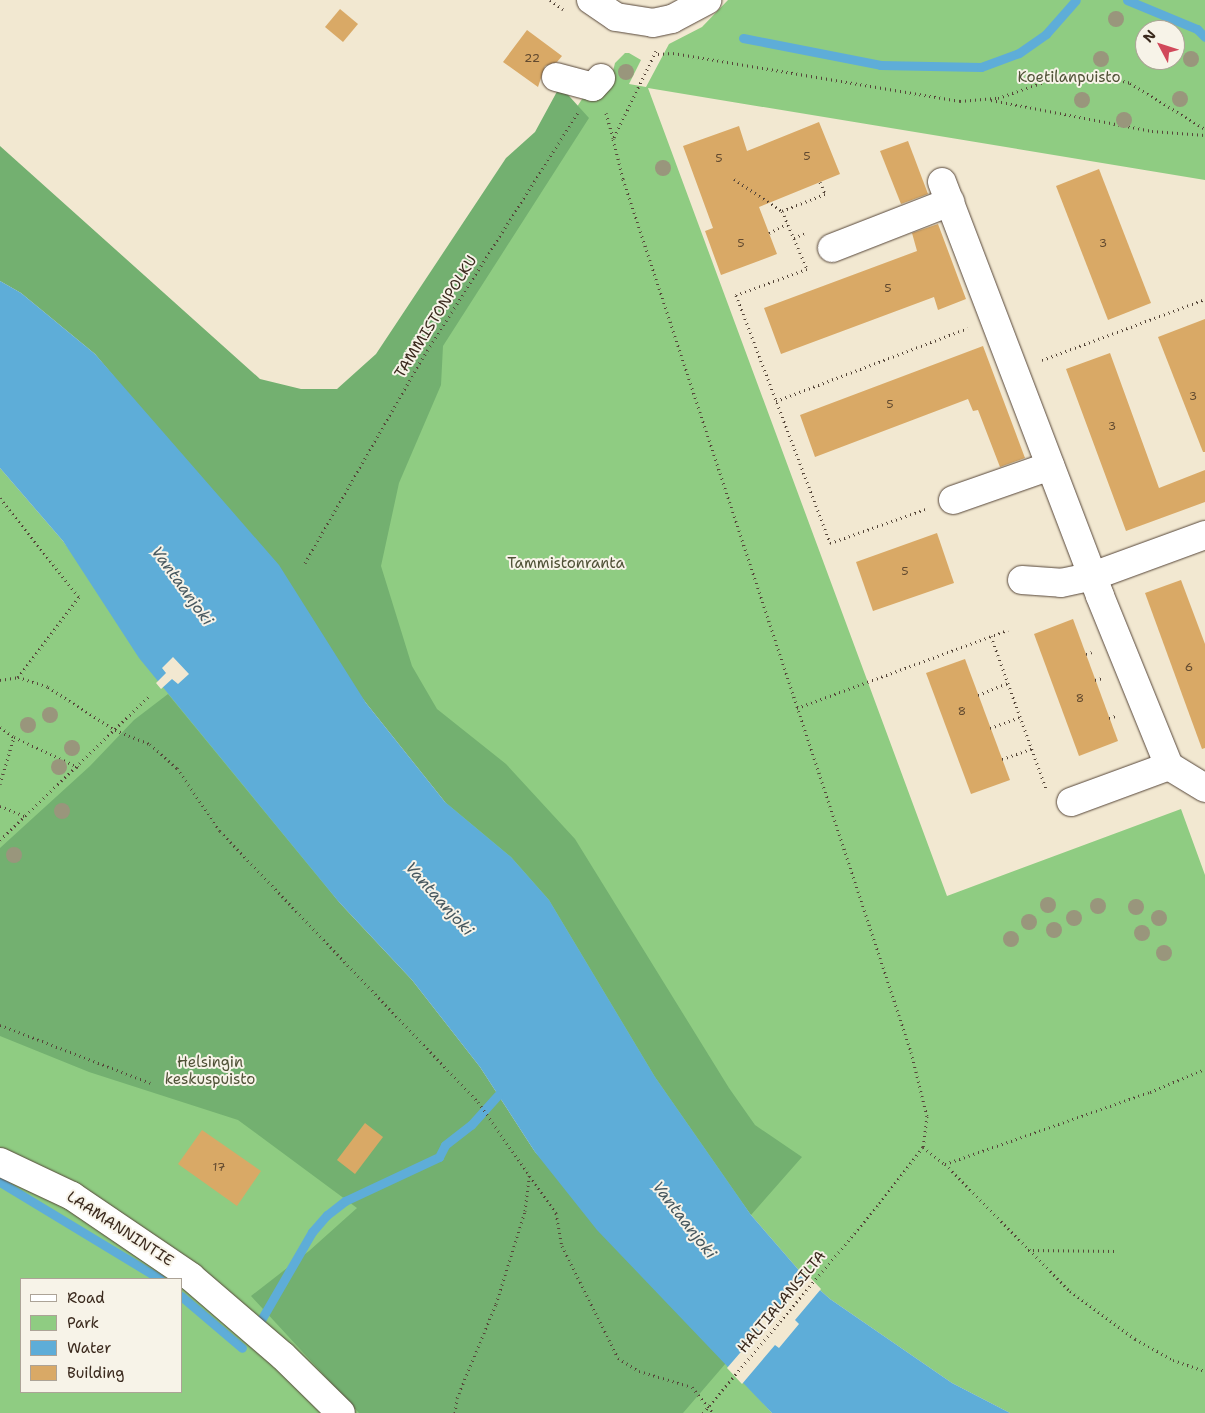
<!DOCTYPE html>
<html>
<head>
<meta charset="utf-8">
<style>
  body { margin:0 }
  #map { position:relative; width:1205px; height:1413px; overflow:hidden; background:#f2e8d1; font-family:"Shantell Sans",sans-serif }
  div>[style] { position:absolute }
  .green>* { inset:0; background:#8fcc82 }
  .forest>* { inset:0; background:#73b070 }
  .water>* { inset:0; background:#5eadd8 }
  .pier>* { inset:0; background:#f2e8d1 }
  .stream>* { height:9px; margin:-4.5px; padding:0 4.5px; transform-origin:4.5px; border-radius:4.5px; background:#5eadd8 }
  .building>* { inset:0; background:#d9a966 }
  .path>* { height:3px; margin-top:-1.5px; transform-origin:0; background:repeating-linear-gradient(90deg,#564639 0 1px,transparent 0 5px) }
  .roads { filter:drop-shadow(0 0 1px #564639) drop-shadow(0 0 1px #564639) }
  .minor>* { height:28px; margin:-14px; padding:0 14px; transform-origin:14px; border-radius:14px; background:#fff }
  .path-bridge>* { height:3px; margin-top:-1.5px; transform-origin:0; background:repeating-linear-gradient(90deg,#564639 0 1px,transparent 0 5px) }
  .trees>* { width:16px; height:16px; margin:-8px; border-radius:50%; background:#99967c }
  span { translate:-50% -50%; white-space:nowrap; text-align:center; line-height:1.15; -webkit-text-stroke:4px #f7f3e8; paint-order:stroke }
  .number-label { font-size:12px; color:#624a30 }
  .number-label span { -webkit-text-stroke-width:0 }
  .park-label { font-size:15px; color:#505237 }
  .street-label { font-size:15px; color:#3b2a1e }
  .water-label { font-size:16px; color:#47585f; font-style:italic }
  .legend { position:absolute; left:20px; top:1278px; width:162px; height:115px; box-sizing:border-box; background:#f7f3e8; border:1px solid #aca397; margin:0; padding:6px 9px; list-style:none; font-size:15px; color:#3b2a1e }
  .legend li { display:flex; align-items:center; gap:10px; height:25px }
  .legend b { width:25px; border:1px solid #aca397 }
  .north { position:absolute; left:1135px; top:20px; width:50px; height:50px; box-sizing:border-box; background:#f7f3e8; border:1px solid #aca397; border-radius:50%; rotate:310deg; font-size:14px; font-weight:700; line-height:20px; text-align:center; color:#3b2a1e }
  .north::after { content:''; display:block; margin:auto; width:18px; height:22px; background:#d1495b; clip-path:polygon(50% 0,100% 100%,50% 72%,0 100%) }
</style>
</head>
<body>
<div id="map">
  <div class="green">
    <i style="clip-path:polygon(evenodd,728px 0,1205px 0,1205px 180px,648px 88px,947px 896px,1181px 809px,1205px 875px,1205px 1413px,1010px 1413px,952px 1383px,830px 1299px,803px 1275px,751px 1215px,445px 802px,330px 481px,592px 84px,612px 75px,615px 63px,625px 53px,629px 53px,641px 60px,629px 84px,646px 87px,669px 44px,702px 27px,728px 0,1145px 30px,1175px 30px,1175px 60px,1145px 60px,1145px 30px)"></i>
    <i style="clip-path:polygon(evenodd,0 468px,63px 541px,216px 751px,295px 846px,535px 1152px,772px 1413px,0 1413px,0 468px,21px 1279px,181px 1279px,181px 1392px,21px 1392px,21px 1279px)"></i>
  </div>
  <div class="forest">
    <i style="clip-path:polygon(560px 86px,589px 118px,443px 346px,441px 385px,399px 483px,381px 566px,412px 666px,437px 709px,506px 764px,575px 839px,729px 1088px,755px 1125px,802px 1157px,751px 1215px,655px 1077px,549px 900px,511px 857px,445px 802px,366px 703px,182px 458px,95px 354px,21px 293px,0 281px,0 146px,260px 379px,301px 389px,337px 389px,376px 354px,506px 158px,535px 132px)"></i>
    <i style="clip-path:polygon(168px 694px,338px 901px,412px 980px,480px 1067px,535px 1152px,726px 1363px,683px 1413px,359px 1413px,251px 1296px,309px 1251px,357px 1208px,238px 1120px,89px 1072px,0 1036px,0 848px,90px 766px,134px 720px)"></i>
  </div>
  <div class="water">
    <i style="clip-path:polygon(0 281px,21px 293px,95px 354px,279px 565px,366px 703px,445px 802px,511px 857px,549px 900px,655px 1077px,751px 1215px,803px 1275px,830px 1299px,952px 1383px,1010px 1413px,772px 1413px,597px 1230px,535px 1152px,480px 1067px,412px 980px,338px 901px,139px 658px,63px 541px,0 468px)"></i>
  </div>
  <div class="pier">
    <i style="clip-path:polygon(173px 657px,189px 674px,178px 684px,172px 679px,161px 689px,156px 683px,166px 673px,162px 668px)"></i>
    <i style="clip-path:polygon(807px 1274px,821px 1289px,795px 1320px,799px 1324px,779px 1348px,775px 1345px,742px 1384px,727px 1368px,759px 1331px,755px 1327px,774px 1305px,778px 1308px)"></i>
  </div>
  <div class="stream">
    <i style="left:1127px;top:0;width:76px;rotate:22.5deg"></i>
    <i style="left:1197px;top:29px;width:11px;rotate:45deg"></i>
    <i style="left:743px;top:38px;width:140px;rotate:11.1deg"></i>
    <i style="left:880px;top:65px;width:101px;rotate:1.1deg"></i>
    <i style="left:981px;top:67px;width:40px;rotate:-20.2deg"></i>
    <i style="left:1019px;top:53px;width:33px;rotate:-35deg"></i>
    <i style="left:1046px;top:34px;width:45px;rotate:-48.6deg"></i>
    <i style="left:0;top:1182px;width:187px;rotate:31.2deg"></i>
    <i style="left:181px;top:1296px;width:80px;rotate:40.4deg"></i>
    <i style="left:261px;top:1320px;width:102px;rotate:-59.9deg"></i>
    <i style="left:312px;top:1232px;width:23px;rotate:-49deg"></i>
    <i style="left:327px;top:1215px;width:23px;rotate:-38deg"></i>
    <i style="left:345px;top:1201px;width:104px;rotate:-25.1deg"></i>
    <i style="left:439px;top:1157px;width:13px;rotate:-63deg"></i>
    <i style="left:445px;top:1145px;width:33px;rotate:-38deg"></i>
    <i style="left:471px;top:1125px;width:40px;rotate:-48deg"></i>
  </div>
  <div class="building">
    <i style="clip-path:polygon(340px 9px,358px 24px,343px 42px,325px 27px)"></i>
    <i style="clip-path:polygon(527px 30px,562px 56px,557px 62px,545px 66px,538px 87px,503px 62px)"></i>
    <i style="clip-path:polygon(819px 122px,840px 174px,759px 207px,777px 254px,721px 275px,705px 231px,713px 228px,683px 146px,739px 126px,747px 151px)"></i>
    <i style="clip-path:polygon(908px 141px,928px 194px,901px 204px,880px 151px)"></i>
    <i style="clip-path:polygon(1099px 169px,1151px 303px,1108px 320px,1056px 186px)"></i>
    <i style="clip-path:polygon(938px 224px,966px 299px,938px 310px,934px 297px,781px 354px,764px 308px,917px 251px,912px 233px)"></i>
    <i style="clip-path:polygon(1205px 319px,1205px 452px,1203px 452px,1158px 337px)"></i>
    <i style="clip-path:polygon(983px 346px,1025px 458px,1000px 467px,978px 410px,973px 411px,968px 399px,815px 457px,800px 415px)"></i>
    <i style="clip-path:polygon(1110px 353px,1159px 488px,1205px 470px,1205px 502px,1126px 531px,1066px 369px)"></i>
    <i style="clip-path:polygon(937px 533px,954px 583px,873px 611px,856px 562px)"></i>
    <i style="clip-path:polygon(1181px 580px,1205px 644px,1205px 748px,1202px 749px,1145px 593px)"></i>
    <i style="clip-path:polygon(1073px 619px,1118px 741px,1079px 756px,1034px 634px)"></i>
    <i style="clip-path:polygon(965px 659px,1010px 780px,971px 794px,926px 673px)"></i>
    <i style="clip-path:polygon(365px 1123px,383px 1137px,355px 1174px,337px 1160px)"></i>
    <i style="clip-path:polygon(202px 1130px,261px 1171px,237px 1206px,178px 1164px)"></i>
  </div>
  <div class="path">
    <i style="left:550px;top:0;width:16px;rotate:35deg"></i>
    <i style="left:656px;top:51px;width:98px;rotate:116deg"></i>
    <i style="left:613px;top:139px;width:41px;rotate:76deg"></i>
    <i style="left:623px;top:179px;width:919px;rotate:71.74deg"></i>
    <i style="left:911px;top:1052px;width:66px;rotate:76deg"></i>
    <i style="left:927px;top:1116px;width:31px;rotate:97deg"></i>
    <i style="left:923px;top:1147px;width:73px;rotate:127.8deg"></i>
    <i style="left:658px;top:54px;width:15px;rotate:-4deg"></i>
    <i style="left:673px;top:53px;width:291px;rotate:9.5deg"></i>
    <i style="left:960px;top:101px;width:38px;rotate:-5deg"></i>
    <i style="left:998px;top:98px;width:76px;rotate:-19.1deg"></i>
    <i style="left:1070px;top:73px;width:29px;rotate:4deg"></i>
    <i style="left:1099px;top:75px;width:32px;rotate:14deg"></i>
    <i style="left:1130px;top:83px;width:88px;rotate:31.5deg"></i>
    <i style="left:991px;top:100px;width:164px;rotate:10.9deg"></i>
    <i style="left:1152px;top:131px;width:53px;rotate:4.3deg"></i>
    <i style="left:606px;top:113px;width:26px;rotate:74deg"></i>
    <i style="left:734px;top:179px;width:58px;rotate:33.7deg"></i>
    <i style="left:820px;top:182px;width:13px;rotate:67deg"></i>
    <i style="left:825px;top:194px;width:46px;rotate:158.4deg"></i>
    <i style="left:782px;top:211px;width:63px;rotate:66.7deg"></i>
    <i style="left:807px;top:269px;width:76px;rotate:159.9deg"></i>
    <i style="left:736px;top:295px;width:265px;rotate:69.2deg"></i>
    <i style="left:830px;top:543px;width:102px;rotate:-19.5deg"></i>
    <i style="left:769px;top:233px;width:20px;rotate:-27deg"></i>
    <i style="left:794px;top:238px;width:14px;rotate:-25deg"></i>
    <i style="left:1042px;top:360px;width:174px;rotate:-20.5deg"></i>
    <i style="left:776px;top:401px;width:205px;rotate:-20.8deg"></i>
    <i style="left:0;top:498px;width:127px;rotate:51.4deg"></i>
    <i style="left:79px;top:597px;width:101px;rotate:127.3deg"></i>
    <i style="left:305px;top:563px;width:235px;rotate:-60.2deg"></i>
    <i style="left:422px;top:359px;width:292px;rotate:-57.7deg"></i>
    <i style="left:991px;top:636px;width:163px;rotate:70.2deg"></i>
    <i style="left:1086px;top:654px;width:6px;rotate:-18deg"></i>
    <i style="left:0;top:680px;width:18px;rotate:-9deg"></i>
    <i style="left:18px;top:677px;width:32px;rotate:18deg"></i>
    <i style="left:48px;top:687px;width:80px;rotate:32.7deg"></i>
    <i style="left:115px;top:730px;width:38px;rotate:22deg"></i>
    <i style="left:150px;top:744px;width:36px;rotate:42deg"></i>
    <i style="left:177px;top:768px;width:76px;rotate:55.7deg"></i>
    <i style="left:220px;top:831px;width:374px;rotate:46.4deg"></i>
    <i style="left:478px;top:1102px;width:136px;rotate:54.9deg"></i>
    <i style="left:556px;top:1213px;width:34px;rotate:80deg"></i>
    <i style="left:562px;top:1246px;width:125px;rotate:63.4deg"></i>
    <i style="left:618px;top:1358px;width:25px;rotate:32deg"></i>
    <i style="left:639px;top:1371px;width:55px;rotate:16.8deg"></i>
    <i style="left:692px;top:1387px;width:33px;rotate:51deg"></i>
    <i style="left:1095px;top:680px;width:8px;rotate:-14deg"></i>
    <i style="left:978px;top:695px;width:32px;rotate:-22deg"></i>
    <i style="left:797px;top:708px;width:225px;rotate:-20.3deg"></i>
    <i style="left:1109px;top:718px;width:9px;rotate:-18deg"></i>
    <i style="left:0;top:727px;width:17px;rotate:36deg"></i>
    <i style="left:14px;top:737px;width:71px;rotate:25.1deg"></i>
    <i style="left:990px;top:728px;width:32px;rotate:-20deg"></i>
    <i style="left:1002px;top:759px;width:31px;rotate:-19deg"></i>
    <i style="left:0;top:784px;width:49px;rotate:-73.4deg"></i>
    <i style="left:0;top:806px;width:27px;rotate:22deg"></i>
    <i style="left:0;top:840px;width:206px;rotate:-44deg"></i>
    <i style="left:0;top:1025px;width:161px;rotate:21.1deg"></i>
    <i style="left:923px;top:1147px;width:28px;rotate:38deg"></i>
    <i style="left:945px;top:1164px;width:178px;rotate:45.5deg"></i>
    <i style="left:1070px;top:1291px;width:81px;rotate:36.4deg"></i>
    <i style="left:1135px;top:1339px;width:43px;rotate:28.9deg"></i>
    <i style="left:1173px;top:1360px;width:34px;rotate:19deg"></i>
    <i style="left:945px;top:1164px;width:217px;rotate:-19.4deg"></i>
    <i style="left:1150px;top:1092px;width:60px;rotate:-22.7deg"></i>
    <i style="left:1028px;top:1250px;width:89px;rotate:0.6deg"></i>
    <i style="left:455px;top:1413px;width:15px;rotate:-82deg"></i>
    <i style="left:457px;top:1398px;width:102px;rotate:-67.5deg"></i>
    <i style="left:496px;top:1304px;width:97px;rotate:-72.7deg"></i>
    <i style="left:525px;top:1211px;width:38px;rotate:-83deg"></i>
  </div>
  <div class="roads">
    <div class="minor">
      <i style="left:591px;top:0;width:30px;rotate:34deg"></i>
      <i style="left:616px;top:17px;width:37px;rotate:9deg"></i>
      <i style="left:653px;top:23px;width:19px;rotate:-12deg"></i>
      <i style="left:672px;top:19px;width:40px;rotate:-28deg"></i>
      <i style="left:556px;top:77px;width:38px;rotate:15deg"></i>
      <i style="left:593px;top:87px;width:12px;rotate:-48deg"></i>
      <i style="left:942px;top:182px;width:443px;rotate:69.1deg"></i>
      <i style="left:1100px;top:596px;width:183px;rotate:67.9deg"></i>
      <i style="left:1169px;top:766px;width:42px;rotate:31.4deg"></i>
      <i style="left:832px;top:248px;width:127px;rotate:-21.3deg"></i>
      <i style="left:953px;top:500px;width:103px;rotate:-19.3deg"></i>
      <i style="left:1022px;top:580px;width:39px;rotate:4deg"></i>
      <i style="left:1061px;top:583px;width:33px;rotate:-12deg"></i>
      <i style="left:1093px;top:576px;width:119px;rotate:-20.1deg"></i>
      <i style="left:1071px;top:802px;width:104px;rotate:-20.2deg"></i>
      <i style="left:0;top:1162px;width:80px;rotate:25.3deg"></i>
      <i style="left:72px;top:1196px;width:144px;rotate:34.2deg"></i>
      <i style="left:191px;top:1277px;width:121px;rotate:40.7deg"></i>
      <i style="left:283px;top:1356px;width:81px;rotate:44.5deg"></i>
    </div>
  </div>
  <div class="path-bridge">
    <i style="left:703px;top:1413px;width:272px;rotate:-49.9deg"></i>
  </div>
  <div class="trees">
    <i style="left:1116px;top:19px"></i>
    <i style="left:1101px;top:59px"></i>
    <i style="left:1191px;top:59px"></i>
    <i style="left:626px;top:72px"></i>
    <i style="left:1180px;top:99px"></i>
    <i style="left:1082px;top:100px"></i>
    <i style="left:1124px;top:120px"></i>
    <i style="left:663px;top:168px"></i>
    <i style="left:50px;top:715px"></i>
    <i style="left:28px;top:725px"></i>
    <i style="left:72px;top:748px"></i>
    <i style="left:59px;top:767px"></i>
    <i style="left:62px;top:811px"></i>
    <i style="left:14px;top:855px"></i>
    <i style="left:1048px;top:905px"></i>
    <i style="left:1098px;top:906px"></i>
    <i style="left:1136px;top:907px"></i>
    <i style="left:1074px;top:918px"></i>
    <i style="left:1159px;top:918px"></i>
    <i style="left:1029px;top:922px"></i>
    <i style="left:1054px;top:930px"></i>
    <i style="left:1142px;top:933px"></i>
    <i style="left:1011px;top:939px"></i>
    <i style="left:1164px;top:953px"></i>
  </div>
  <div class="number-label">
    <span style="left:532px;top:59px">22</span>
    <span style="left:807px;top:157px">5</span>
    <span style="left:719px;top:159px">5</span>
    <span style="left:741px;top:244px">5</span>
    <span style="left:1103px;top:244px">3</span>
    <span style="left:888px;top:289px">5</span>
    <span style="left:1193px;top:397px">3</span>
    <span style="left:890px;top:405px">5</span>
    <span style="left:1112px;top:427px">3</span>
    <span style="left:905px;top:572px">5</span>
    <span style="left:1189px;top:668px">6</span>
    <span style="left:1080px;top:699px">8</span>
    <span style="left:962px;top:712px">8</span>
    <span style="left:219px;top:1168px">17</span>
  </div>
  <div class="park-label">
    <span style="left:1069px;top:78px">Koetilanpuisto</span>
    <span style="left:566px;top:564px">Tammistonranta</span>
    <span style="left:210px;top:1071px">Helsingin<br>keskuspuisto</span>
  </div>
  <div class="street-label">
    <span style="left:436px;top:317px;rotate:-58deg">TAMMISTONPOLKU</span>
    <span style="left:120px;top:1229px;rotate:33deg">LAAMANNINTIE</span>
    <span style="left:782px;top:1302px;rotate:-50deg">HALTIALANSILTA</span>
  </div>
  <div class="water-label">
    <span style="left:182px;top:586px;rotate:54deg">Vantaanjoki</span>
    <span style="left:439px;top:899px;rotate:48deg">Vantaanjoki</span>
    <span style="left:684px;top:1220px;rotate:52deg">Vantaanjoki</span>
  </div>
  <ul class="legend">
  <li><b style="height:6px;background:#fff"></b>Road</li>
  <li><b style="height:14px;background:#8fcc82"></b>Park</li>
  <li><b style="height:14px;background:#5eadd8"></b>Water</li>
  <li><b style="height:14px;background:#d9a966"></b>Building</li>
  </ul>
  <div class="north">N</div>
</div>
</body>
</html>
